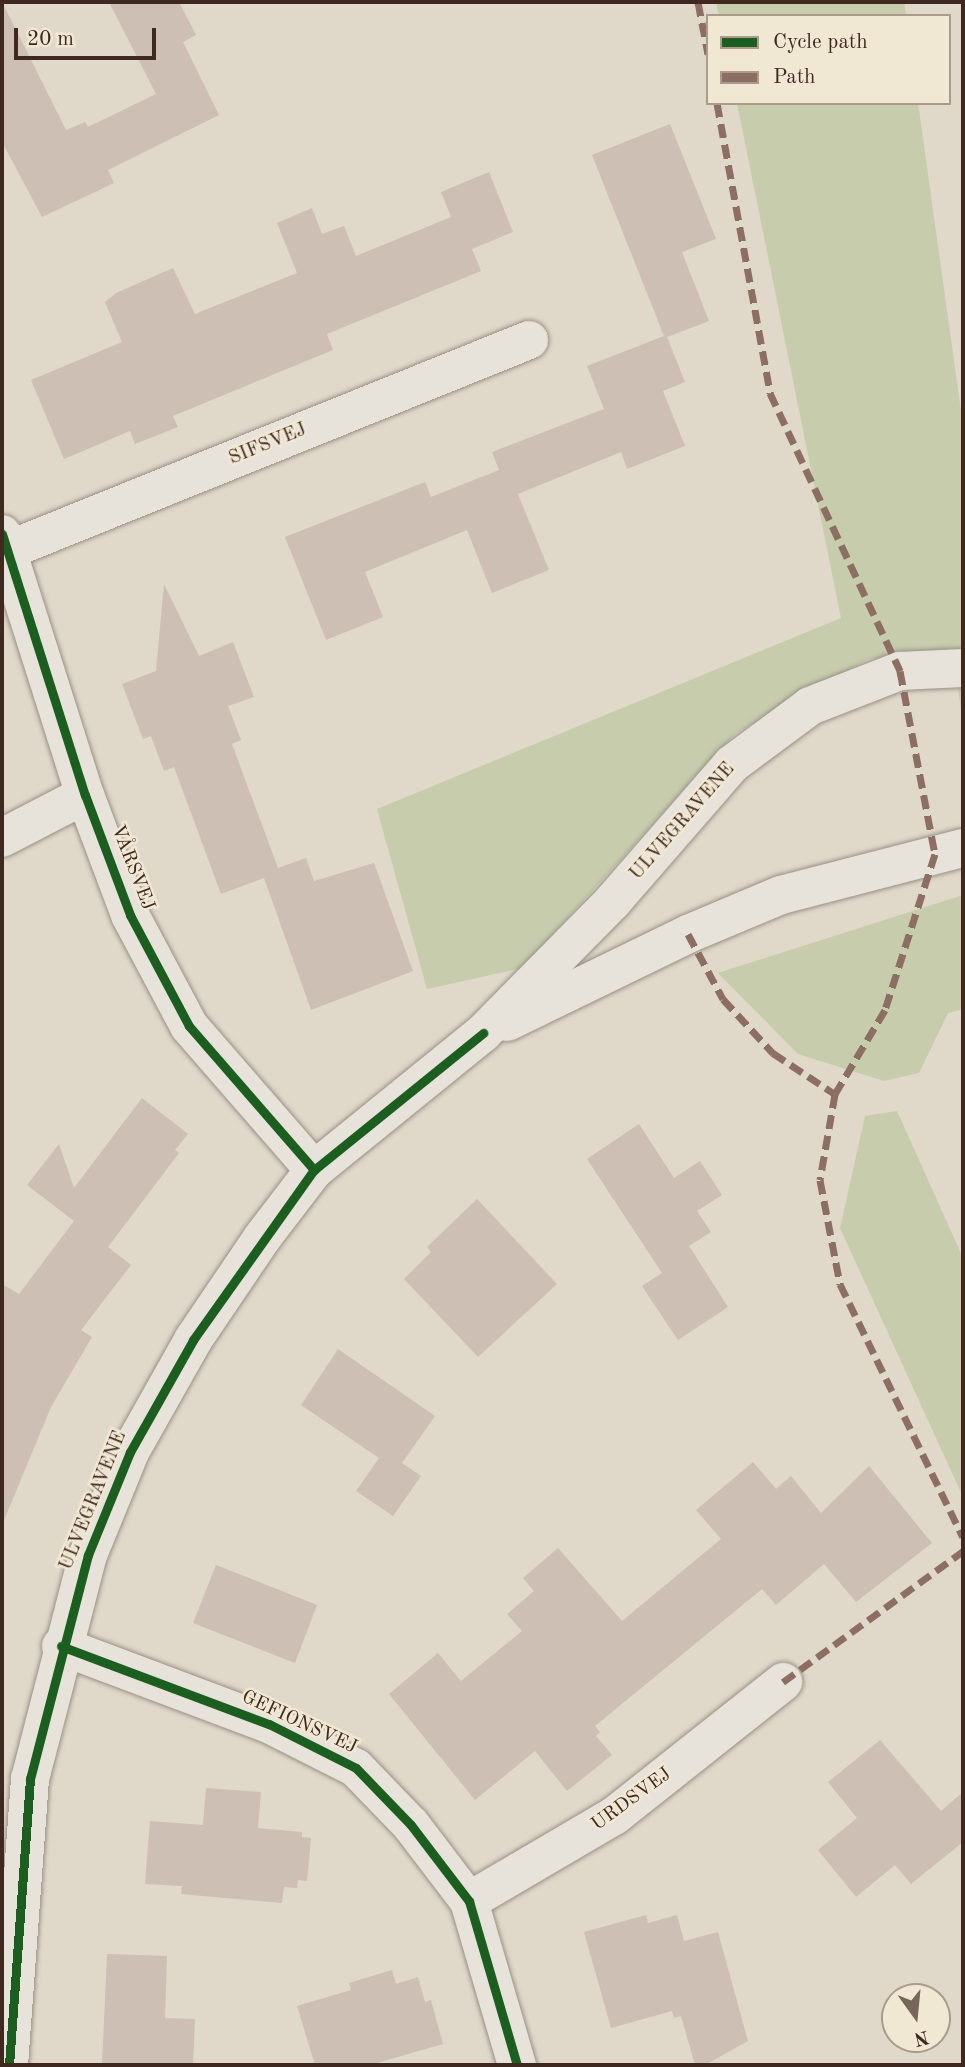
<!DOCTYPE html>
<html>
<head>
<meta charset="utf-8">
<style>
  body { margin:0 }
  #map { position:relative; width:965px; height:2067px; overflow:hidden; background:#e0d8c8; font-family:"Old Standard TT",serif }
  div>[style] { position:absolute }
  .green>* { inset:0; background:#c6ccac }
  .building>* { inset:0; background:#cdbfb3 }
  .roads { filter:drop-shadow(0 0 2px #989187) drop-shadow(0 0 2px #989187) }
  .street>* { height:38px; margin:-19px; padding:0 19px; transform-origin:19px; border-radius:19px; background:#e7e2da }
  .secondary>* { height:38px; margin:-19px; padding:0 19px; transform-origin:19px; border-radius:19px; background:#e7e2da }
  .quiet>* { height:7px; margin-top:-3.5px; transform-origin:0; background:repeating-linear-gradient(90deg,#8d6e63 0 14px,transparent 0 21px) }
  .cycleway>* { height:9px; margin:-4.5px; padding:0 4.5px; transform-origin:4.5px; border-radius:4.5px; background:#1b5e20 }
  span { translate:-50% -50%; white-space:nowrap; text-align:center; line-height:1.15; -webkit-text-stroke:5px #f1e8d4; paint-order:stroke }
  .street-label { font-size:19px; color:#3f281f }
  .frame { position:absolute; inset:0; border:4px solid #3f281f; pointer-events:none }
  .legend { position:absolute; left:706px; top:14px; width:245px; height:91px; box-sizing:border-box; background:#f1e8d4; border:2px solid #aa9b8c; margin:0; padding:9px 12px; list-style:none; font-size:21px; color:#3f281f }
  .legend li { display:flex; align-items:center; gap:14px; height:35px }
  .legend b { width:35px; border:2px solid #aa9b8c }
  .north { position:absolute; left:881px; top:1983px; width:70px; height:70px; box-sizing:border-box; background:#f1e8d4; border:2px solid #aa9b8c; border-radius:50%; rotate:165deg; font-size:19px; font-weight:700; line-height:28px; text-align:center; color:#3f281f }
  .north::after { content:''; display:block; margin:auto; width:24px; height:32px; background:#77665a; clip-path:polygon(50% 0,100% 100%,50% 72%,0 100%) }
  .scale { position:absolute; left:14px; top:28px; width:142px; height:32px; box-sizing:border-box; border:4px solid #3f281f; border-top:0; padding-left:9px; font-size:21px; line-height:24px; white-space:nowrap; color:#3f281f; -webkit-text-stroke:5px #f1e8d4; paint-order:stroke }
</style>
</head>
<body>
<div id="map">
  <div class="green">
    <i style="clip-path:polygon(716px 2px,904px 2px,906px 16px,719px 16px)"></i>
    <i style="clip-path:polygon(737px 103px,918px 103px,963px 425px,963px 726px,953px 649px,868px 659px,736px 733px,522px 968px,427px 989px,377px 809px,841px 618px)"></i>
    <i style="clip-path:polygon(963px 895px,963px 1009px,948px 1013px,919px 1073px,884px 1081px,798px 1054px,718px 973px)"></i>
    <i style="clip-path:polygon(897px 1111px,963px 1258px,963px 1497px,840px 1228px,865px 1116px)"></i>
  </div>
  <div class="building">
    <i style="clip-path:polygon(2px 2px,66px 130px,85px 122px,88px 127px,156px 94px,109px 2px,179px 2px,196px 35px,183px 42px,219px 115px,108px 170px,114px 183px,42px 217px,2px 142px)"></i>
    <i style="clip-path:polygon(670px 124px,716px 239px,682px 252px,709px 321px,667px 337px,685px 382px,663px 391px,685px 446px,627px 469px,621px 452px,518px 494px,549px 570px,492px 593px,467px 530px,365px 572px,383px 617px,326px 640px,285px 537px,425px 482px,431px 497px,499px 470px,492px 452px,604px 409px,587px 366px,664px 336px,592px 155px)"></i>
    <i style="clip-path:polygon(489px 172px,513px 232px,472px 249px,481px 271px,327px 334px,333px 350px,173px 416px,178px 427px,135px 444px,130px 431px,64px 459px,31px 380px,122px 342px,105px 302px,116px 293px,173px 268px,195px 314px,297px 273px,277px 223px,312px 208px,322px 234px,344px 226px,356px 256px,451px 217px,441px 192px)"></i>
    <i style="clip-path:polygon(164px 584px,199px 656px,233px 642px,254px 697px,228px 706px,241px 740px,232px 744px,278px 868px,306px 858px,314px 881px,374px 863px,413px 971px,311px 1010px,264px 878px,221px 894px,174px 767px,164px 771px,151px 736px,143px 739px,122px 684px,156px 671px)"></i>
    <i style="clip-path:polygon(142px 1098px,188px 1134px,175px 1150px,179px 1153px,108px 1247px,131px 1265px,81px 1330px,92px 1337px,51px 1407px,2px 1525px,2px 1284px,19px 1294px,74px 1221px,27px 1185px,59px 1144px,74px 1188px)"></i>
    <i style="clip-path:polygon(639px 1124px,674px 1178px,700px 1161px,722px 1195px,697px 1211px,711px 1232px,689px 1246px,728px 1307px,678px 1340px,642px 1286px,662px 1273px,587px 1159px)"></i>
    <i style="clip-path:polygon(477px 1199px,557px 1284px,478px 1357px,404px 1279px,431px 1252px,427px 1247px)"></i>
    <i style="clip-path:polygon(338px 1349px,435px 1416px,402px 1463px,421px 1476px,393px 1516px,356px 1491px,379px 1458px,301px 1405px)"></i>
    <i style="clip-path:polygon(753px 1462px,776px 1489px,791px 1476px,821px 1513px,869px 1466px,932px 1543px,856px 1602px,824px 1564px,776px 1605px,762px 1589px,595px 1726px,600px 1732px,596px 1736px,612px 1755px,567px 1791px,535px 1751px,475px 1800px,389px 1694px,438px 1653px,461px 1681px,522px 1631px,507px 1614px,534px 1591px,523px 1578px,558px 1548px,622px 1621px,721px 1539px,696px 1510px)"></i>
    <i style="clip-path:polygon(216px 1565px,317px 1605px,295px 1663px,193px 1623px)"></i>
    <i style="clip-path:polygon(880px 1740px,941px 1811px,963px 1792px,963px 1842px,911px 1884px,895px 1865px,856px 1897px,818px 1850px,857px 1818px,828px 1782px)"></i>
    <i style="clip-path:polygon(206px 1788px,261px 1792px,258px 1828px,302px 1832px,302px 1837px,311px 1838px,307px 1881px,298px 1880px,297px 1888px,284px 1887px,282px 1903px,181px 1894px,182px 1886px,145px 1884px,150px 1821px,203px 1825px)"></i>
    <i style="clip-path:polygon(646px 1915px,648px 1923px,677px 1915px,684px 1941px,718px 1932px,748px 2041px,705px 2065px,695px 2065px,681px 2016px,674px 2018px,672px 2011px,611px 2028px,584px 1932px)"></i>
    <i style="clip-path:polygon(107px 1954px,167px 1956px,165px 2018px,195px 2019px,193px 2065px,102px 2065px)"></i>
    <i style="clip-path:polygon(392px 1970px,396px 1984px,418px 1977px,425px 2002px,431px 2000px,443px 2044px,370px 2065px,315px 2065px,297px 2006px,351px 1990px,349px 1983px)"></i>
  </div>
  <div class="roads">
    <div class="street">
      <i style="left:2px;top:534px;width:274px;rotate:72.4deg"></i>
      <i style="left:85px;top:795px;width:128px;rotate:69.4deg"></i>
      <i style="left:130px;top:915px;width:126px;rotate:62deg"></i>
      <i style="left:189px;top:1026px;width:191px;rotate:49deg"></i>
      <i style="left:6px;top:551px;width:564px;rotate:-21.97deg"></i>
      <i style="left:2px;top:838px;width:93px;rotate:-27.4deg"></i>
      <i style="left:61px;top:1646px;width:222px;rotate:20.6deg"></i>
      <i style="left:269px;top:1724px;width:97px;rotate:26.8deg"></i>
      <i style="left:356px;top:1768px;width:79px;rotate:46deg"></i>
      <i style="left:411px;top:1825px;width:96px;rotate:52.7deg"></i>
      <i style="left:469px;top:1901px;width:171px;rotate:73.7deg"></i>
      <i style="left:469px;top:1901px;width:168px;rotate:-30.4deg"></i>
      <i style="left:614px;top:1816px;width:216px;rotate:-38.4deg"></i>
    </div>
    <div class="secondary">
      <i style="left:507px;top:1022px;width:201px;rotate:-25.9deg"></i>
      <i style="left:688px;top:934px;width:101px;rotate:-22.8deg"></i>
      <i style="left:781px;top:895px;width:188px;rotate:-14.5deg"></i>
      <i style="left:9px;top:2065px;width:287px;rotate:-85.8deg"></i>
      <i style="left:30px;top:1779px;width:231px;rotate:-75.5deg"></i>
      <i style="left:88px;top:1555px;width:111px;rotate:-67.8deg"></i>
      <i style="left:130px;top:1452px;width:129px;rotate:-60.6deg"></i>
      <i style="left:193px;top:1340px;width:123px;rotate:-55.9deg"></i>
      <i style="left:262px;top:1238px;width:86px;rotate:-52.6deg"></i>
      <i style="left:314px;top:1170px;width:218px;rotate:-39deg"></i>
      <i style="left:483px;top:1033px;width:185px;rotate:-45.4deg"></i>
      <i style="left:613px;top:901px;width:181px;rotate:-49deg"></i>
      <i style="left:732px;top:764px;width:97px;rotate:-36.6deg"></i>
      <i style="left:810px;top:706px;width:97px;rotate:-21.3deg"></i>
      <i style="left:900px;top:671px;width:63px;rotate:-2.7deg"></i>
    </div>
  </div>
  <div class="quiet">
    <i style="left:698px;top:2px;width:53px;rotate:79.1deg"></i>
    <i style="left:717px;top:103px;width:295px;rotate:79.6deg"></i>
    <i style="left:770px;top:393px;width:307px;rotate:64.9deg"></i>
    <i style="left:900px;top:671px;width:186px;rotate:79.2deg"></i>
    <i style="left:935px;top:854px;width:164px;rotate:107.8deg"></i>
    <i style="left:885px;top:1010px;width:98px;rotate:120.8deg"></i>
    <i style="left:835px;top:1094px;width:87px;rotate:99.9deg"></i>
    <i style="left:820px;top:1180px;width:106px;rotate:79.1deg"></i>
    <i style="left:840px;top:1284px;width:281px;rotate:64.1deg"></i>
    <i style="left:688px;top:934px;width:74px;rotate:61.7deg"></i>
    <i style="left:723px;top:999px;width:74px;rotate:47.2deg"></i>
    <i style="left:773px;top:1053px;width:74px;rotate:33.5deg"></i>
    <i style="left:783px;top:1682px;width:223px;rotate:-36deg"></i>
  </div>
  <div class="cycleway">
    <i style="left:2px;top:534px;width:274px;rotate:72.4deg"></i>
    <i style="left:85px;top:795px;width:128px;rotate:69.4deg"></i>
    <i style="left:130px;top:915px;width:126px;rotate:62deg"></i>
    <i style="left:189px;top:1026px;width:191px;rotate:49deg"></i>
    <i style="left:61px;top:1646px;width:222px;rotate:20.6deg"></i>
    <i style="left:269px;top:1724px;width:97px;rotate:26.8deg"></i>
    <i style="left:356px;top:1768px;width:79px;rotate:46deg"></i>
    <i style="left:411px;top:1825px;width:96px;rotate:52.7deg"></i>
    <i style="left:469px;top:1901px;width:171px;rotate:73.7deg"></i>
    <i style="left:9px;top:2065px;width:287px;rotate:-85.8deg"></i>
    <i style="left:30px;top:1779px;width:231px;rotate:-75.5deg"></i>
    <i style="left:88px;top:1555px;width:111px;rotate:-67.8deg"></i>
    <i style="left:130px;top:1452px;width:129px;rotate:-60.6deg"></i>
    <i style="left:193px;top:1340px;width:209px;rotate:-54.6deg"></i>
    <i style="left:314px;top:1170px;width:218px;rotate:-39deg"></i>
  </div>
  <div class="street-label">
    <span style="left:268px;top:445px;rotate:-22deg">SIFSVEJ</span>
    <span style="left:683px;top:822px;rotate:-49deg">ULVEGRAVENE</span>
    <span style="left:132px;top:868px;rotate:69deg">VÅRSVEJ</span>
    <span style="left:94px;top:1501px;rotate:-68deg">ULVEGRAVENE</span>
    <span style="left:299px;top:1723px;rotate:25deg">GEFIONSVEJ</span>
    <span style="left:632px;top:1800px;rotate:-36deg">URDSVEJ</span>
  </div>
  <div class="frame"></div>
  <ul class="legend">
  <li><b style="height:9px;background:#1b5e20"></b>Cycle path</li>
  <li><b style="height:9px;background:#8d6e63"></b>Path</li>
  </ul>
  <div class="north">N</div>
  <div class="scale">20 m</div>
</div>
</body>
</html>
